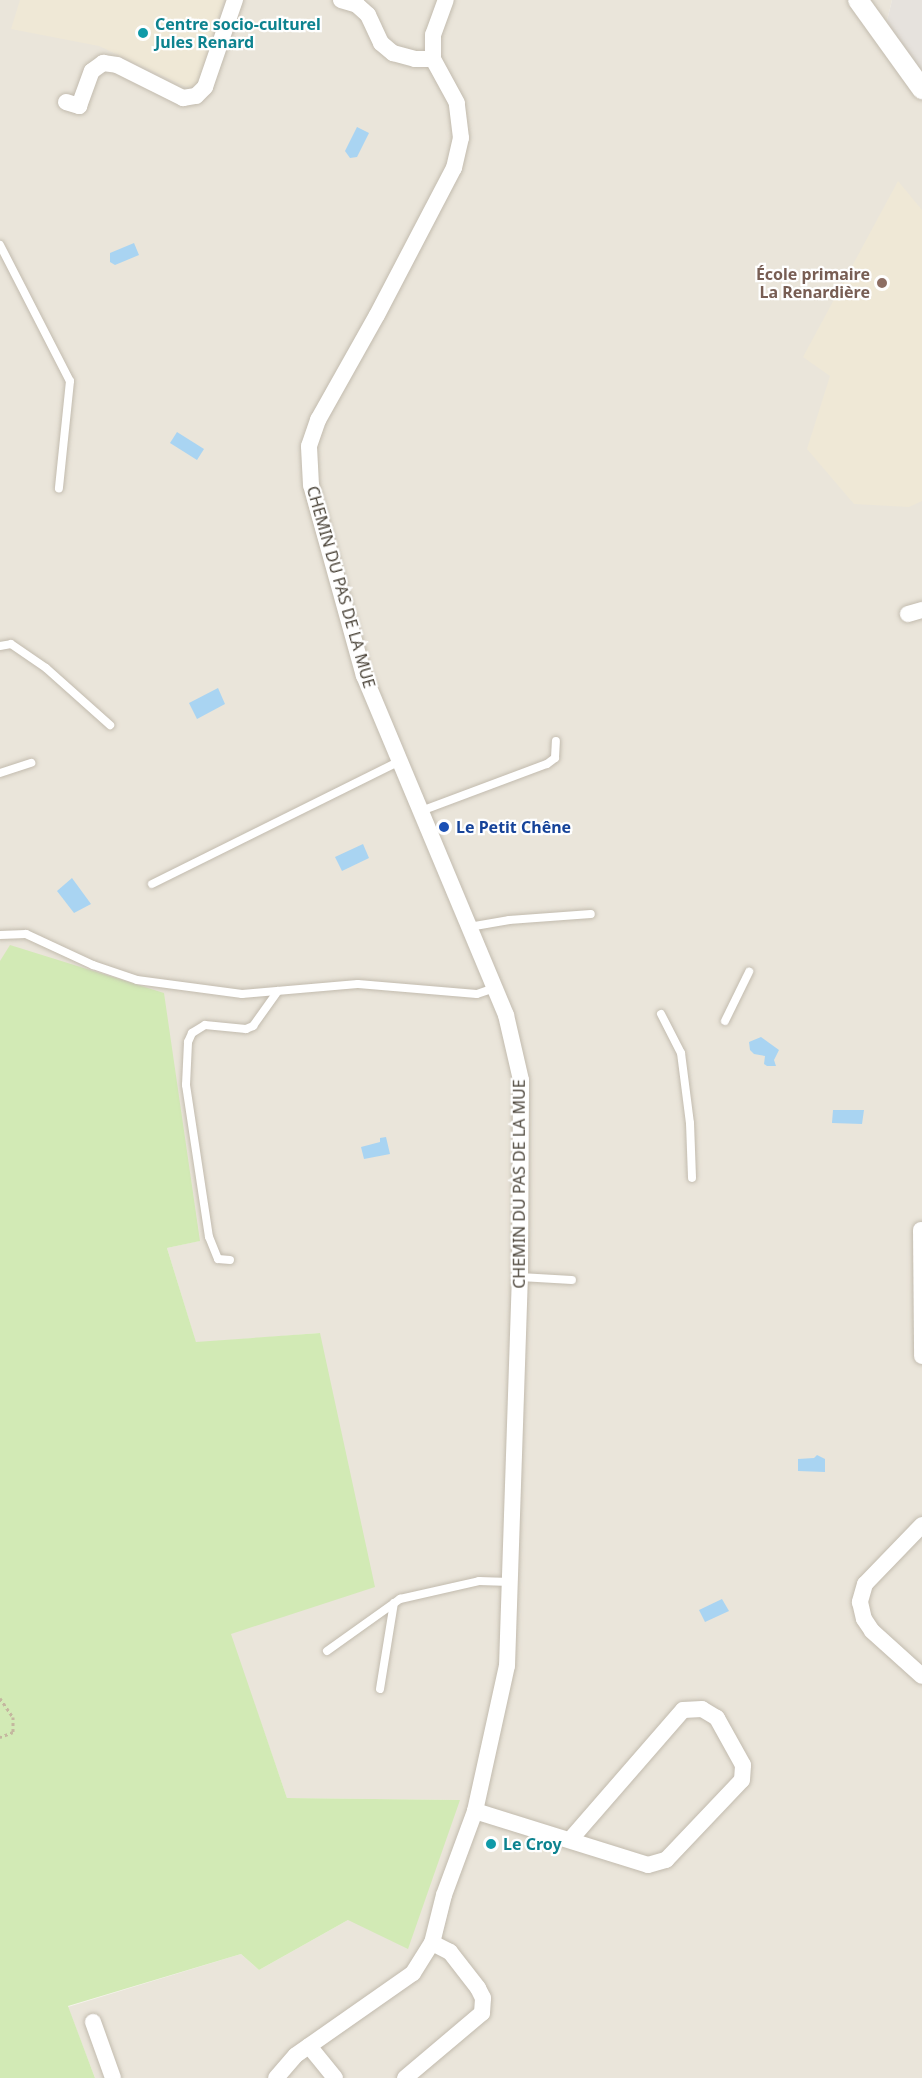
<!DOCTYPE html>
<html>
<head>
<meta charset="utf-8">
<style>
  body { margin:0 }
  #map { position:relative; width:922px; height:2078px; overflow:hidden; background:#f6f3ec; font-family:"Noto Sans",sans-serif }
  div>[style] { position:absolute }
  .residential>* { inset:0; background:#eae5da }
  .industrial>* { inset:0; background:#e6e2dd }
  .education>* { inset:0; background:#efe8d6 }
  .green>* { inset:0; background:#d2eab5 }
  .water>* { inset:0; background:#a9d4f2 }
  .path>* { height:3px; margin-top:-1.5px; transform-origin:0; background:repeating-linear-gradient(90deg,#c4b79f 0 3px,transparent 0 6px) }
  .roads { filter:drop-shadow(0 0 2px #c2bbae) drop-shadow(0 0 2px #c2bbae) }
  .service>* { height:8px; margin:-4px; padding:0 4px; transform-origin:4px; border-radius:4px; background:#fff }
  .minor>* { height:16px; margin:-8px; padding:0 8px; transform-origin:8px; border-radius:8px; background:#fff }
  .tertiary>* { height:20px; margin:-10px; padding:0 10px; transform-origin:10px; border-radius:10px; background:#fff }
  .dots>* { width:16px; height:16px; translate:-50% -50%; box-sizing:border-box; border:3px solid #fff; border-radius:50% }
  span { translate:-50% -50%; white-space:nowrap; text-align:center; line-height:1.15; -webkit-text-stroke:4.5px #fff; paint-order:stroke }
  .culture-label { font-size:16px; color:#0d838f; font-weight:700 }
  .left { translate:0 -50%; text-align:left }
  .education-label { font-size:16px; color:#785e54; font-weight:700 }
  .right { translate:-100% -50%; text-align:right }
  .street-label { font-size:16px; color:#4b4439 }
  .transit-label { font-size:16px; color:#164399; font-weight:700 }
</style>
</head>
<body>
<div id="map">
  <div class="residential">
    <i style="clip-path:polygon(0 0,892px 0,886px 25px,922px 81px,922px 2078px,95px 2078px,68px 2007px,241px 1954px,259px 1970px,348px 1920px,460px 1800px,287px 1798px,230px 1634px,319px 1333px,196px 1343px,167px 1248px,199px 1241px,0 961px)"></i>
  </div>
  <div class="industrial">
    <i style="clip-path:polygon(892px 0,922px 0,922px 81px,886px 25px)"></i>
  </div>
  <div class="education">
    <i style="clip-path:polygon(20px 0,224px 0,198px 83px,194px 87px,186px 87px,99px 46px,11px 29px)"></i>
    <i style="clip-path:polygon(898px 181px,922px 210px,922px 501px,909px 507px,854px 504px,807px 449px,830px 376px,803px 357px)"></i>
  </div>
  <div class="green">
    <i style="clip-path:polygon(10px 945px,164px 993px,200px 1241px,167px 1248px,196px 1342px,320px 1333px,375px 1587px,231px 1634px,287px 1798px,460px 1800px,408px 1949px,348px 1920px,259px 1970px,241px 1954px,68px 2006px,95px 2078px,0 2078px,0 961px)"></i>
  </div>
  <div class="water">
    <i style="clip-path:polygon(357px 127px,369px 133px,357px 157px,350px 158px,345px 151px)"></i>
    <i style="clip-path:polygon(134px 243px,139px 255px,115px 265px,110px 262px,110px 253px)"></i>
    <i style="clip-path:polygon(177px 432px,204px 449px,197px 460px,170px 443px)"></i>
    <i style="clip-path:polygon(218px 688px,225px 704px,197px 719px,189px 703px)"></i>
    <i style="clip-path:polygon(363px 844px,369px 858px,342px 871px,335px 857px)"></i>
    <i style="clip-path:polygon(72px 878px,91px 904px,74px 913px,57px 891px)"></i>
    <i style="clip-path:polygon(761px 1037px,779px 1050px,774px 1060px,776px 1066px,767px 1066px,764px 1064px,765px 1056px,754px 1054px,750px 1050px,749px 1042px)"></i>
    <i style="clip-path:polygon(833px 1110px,864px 1110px,862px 1124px,832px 1123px)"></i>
    <i style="clip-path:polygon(386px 1137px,390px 1154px,364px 1159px,361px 1147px,380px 1142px,380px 1138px)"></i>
    <i style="clip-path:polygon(817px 1455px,825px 1459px,825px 1472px,798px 1471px,798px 1459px,814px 1458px)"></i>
    <i style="clip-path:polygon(722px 1599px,729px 1611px,705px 1622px,699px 1610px)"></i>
  </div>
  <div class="path">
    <i style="left:0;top:1698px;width:23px;rotate:56deg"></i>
    <i style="left:13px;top:1717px;width:15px;rotate:90deg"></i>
    <i style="left:13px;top:1732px;width:14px;rotate:159deg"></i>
  </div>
  <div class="roads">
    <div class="service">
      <i style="left:0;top:245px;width:153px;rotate:62.8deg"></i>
      <i style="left:70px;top:381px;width:108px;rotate:95.9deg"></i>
      <i style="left:0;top:646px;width:11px;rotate:-10deg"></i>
      <i style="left:11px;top:644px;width:42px;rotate:34.4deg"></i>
      <i style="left:46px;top:668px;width:86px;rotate:41.7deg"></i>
      <i style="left:0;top:773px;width:33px;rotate:-18deg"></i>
      <i style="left:421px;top:811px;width:134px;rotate:-20.5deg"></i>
      <i style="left:547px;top:764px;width:10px;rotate:-37deg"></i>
      <i style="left:555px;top:758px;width:17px;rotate:-87deg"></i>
      <i style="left:152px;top:884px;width:277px;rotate:-26.4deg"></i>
      <i style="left:469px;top:927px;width:41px;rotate:-9.9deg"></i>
      <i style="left:509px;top:920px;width:82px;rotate:-4.2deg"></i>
      <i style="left:0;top:935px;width:26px;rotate:-2deg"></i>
      <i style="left:26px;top:934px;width:74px;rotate:24.8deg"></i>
      <i style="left:93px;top:965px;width:46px;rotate:18.8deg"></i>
      <i style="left:137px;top:980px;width:106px;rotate:7.6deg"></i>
      <i style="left:242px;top:994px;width:116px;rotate:-4.9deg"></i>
      <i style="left:358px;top:984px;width:119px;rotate:4.8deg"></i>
      <i style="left:477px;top:994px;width:18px;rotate:-19deg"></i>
      <i style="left:661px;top:1014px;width:44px;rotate:62.9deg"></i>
      <i style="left:681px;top:1053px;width:71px;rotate:82.7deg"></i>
      <i style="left:690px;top:1123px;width:55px;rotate:87.9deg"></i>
      <i style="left:725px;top:1021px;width:55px;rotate:-63.9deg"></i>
      <i style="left:230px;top:1260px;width:12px;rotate:-175deg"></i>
      <i style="left:218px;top:1259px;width:24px;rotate:-112deg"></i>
      <i style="left:209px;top:1237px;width:154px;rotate:-98.6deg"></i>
      <i style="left:186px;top:1085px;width:43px;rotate:-87.3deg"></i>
      <i style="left:188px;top:1042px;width:10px;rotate:-66deg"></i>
      <i style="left:192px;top:1033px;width:15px;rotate:-32deg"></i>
      <i style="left:205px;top:1025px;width:41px;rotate:5.6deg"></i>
      <i style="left:246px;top:1029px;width:8px;rotate:-23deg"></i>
      <i style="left:253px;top:1026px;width:43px;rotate:-54.5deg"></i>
      <i style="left:520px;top:1277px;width:52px;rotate:3.3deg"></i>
      <i style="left:327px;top:1651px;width:90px;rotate:-35.5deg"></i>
      <i style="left:400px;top:1599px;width:81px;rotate:-12.8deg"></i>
      <i style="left:479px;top:1581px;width:31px;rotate:2deg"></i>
      <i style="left:380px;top:1689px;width:87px;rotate:-80.8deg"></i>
    </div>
    <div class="minor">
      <i style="left:341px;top:0;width:17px;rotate:17deg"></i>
      <i style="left:357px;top:5px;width:15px;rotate:42deg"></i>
      <i style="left:368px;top:15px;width:31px;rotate:65deg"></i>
      <i style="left:381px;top:43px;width:16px;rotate:40deg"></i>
      <i style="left:393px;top:53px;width:23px;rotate:15deg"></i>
      <i style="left:415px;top:59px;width:18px"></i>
      <i style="left:66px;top:102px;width:14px;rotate:17deg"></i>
      <i style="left:79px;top:106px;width:37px;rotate:-70deg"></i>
      <i style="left:92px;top:71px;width:14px;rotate:-36deg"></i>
      <i style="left:103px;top:63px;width:14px;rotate:8deg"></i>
      <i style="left:117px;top:65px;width:74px;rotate:26.6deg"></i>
      <i style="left:183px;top:98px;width:13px;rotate:-9deg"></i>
      <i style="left:196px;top:96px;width:13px;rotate:-45deg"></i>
      <i style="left:205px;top:87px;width:92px;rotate:-71deg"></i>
      <i style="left:908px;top:614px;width:15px;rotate:-16deg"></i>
      <i style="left:921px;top:1230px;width:126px;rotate:89.5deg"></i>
      <i style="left:922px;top:1525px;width:82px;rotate:134deg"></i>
      <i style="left:865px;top:1584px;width:19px;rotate:106deg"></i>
      <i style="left:860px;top:1602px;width:17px;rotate:77deg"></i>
      <i style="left:864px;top:1619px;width:14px;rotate:56deg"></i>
      <i style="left:872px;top:1631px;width:67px;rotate:42deg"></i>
      <i style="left:475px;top:1811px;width:181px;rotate:17.3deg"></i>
      <i style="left:648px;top:1865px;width:19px;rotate:-16deg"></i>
      <i style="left:666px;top:1860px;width:110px;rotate:-46.5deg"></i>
      <i style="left:742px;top:1780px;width:15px;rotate:-86deg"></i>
      <i style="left:743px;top:1765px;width:54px;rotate:-119deg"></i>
      <i style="left:717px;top:1718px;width:17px;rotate:-149deg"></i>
      <i style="left:702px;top:1709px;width:19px;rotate:177deg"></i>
      <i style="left:683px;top:1710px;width:172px;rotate:131deg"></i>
      <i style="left:93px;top:2022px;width:59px;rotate:70.3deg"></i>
      <i style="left:309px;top:2046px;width:41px;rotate:50.9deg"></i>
      <i style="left:276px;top:2078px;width:30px;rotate:-49deg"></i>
      <i style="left:296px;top:2055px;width:143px;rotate:-35deg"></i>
      <i style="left:413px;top:1973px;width:36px;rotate:-58deg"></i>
      <i style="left:432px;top:1943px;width:49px;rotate:-76deg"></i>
      <i style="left:444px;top:1895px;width:90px;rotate:-69.7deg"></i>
      <i style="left:475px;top:1811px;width:148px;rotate:-77.6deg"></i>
      <i style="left:507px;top:1666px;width:389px;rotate:-88.1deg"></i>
      <i style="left:520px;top:1277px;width:197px;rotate:-89.7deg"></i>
      <i style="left:521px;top:1080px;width:67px;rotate:-103deg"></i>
      <i style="left:506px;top:1015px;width:368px;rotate:-112.7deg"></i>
      <i style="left:364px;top:676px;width:198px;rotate:-105.5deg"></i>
      <i style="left:311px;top:485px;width:39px;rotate:-93deg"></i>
      <i style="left:309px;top:446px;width:28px;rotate:-71deg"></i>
      <i style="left:318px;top:420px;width:120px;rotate:-60.7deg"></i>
      <i style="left:377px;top:315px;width:166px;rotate:-62.4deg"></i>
      <i style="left:454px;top:168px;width:31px;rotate:-77deg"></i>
      <i style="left:461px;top:138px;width:35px;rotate:-97deg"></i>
      <i style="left:457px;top:103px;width:50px;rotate:-118.6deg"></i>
      <i style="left:433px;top:59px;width:24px;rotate:-90deg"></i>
      <i style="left:433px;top:35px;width:37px;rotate:-70deg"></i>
      <i style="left:405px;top:2078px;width:101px;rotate:-40.2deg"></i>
      <i style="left:482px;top:2013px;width:15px;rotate:-86deg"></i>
      <i style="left:483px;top:1998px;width:11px;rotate:-117deg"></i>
      <i style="left:478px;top:1988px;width:46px;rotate:-127.9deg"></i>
      <i style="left:450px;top:1952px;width:20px;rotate:-153deg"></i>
    </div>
    <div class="tertiary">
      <i style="left:858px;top:0;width:110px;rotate:54.3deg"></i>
    </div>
  </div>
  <div class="dots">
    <i style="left:143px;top:33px;background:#0f9aa8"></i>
    <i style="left:882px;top:283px;background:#8d6e63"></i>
    <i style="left:444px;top:827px;background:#1a4fb4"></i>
    <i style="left:491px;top:1844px;background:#0f9aa8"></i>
  </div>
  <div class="culture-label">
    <span class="left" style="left:155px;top:33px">Centre socio-culturel<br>Jules Renard</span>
    <span class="left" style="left:503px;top:1844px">Le Croy</span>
  </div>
  <div class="education-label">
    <span class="right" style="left:870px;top:283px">École primaire<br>La Renardière</span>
  </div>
  <div class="street-label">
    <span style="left:341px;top:587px;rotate:74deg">CHEMIN DU PAS DE LA MUE</span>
    <span style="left:519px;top:1184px;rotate:-90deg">CHEMIN DU PAS DE LA MUE</span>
  </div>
  <div class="transit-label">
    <span class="left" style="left:456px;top:827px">Le Petit Chêne</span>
  </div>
</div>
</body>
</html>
